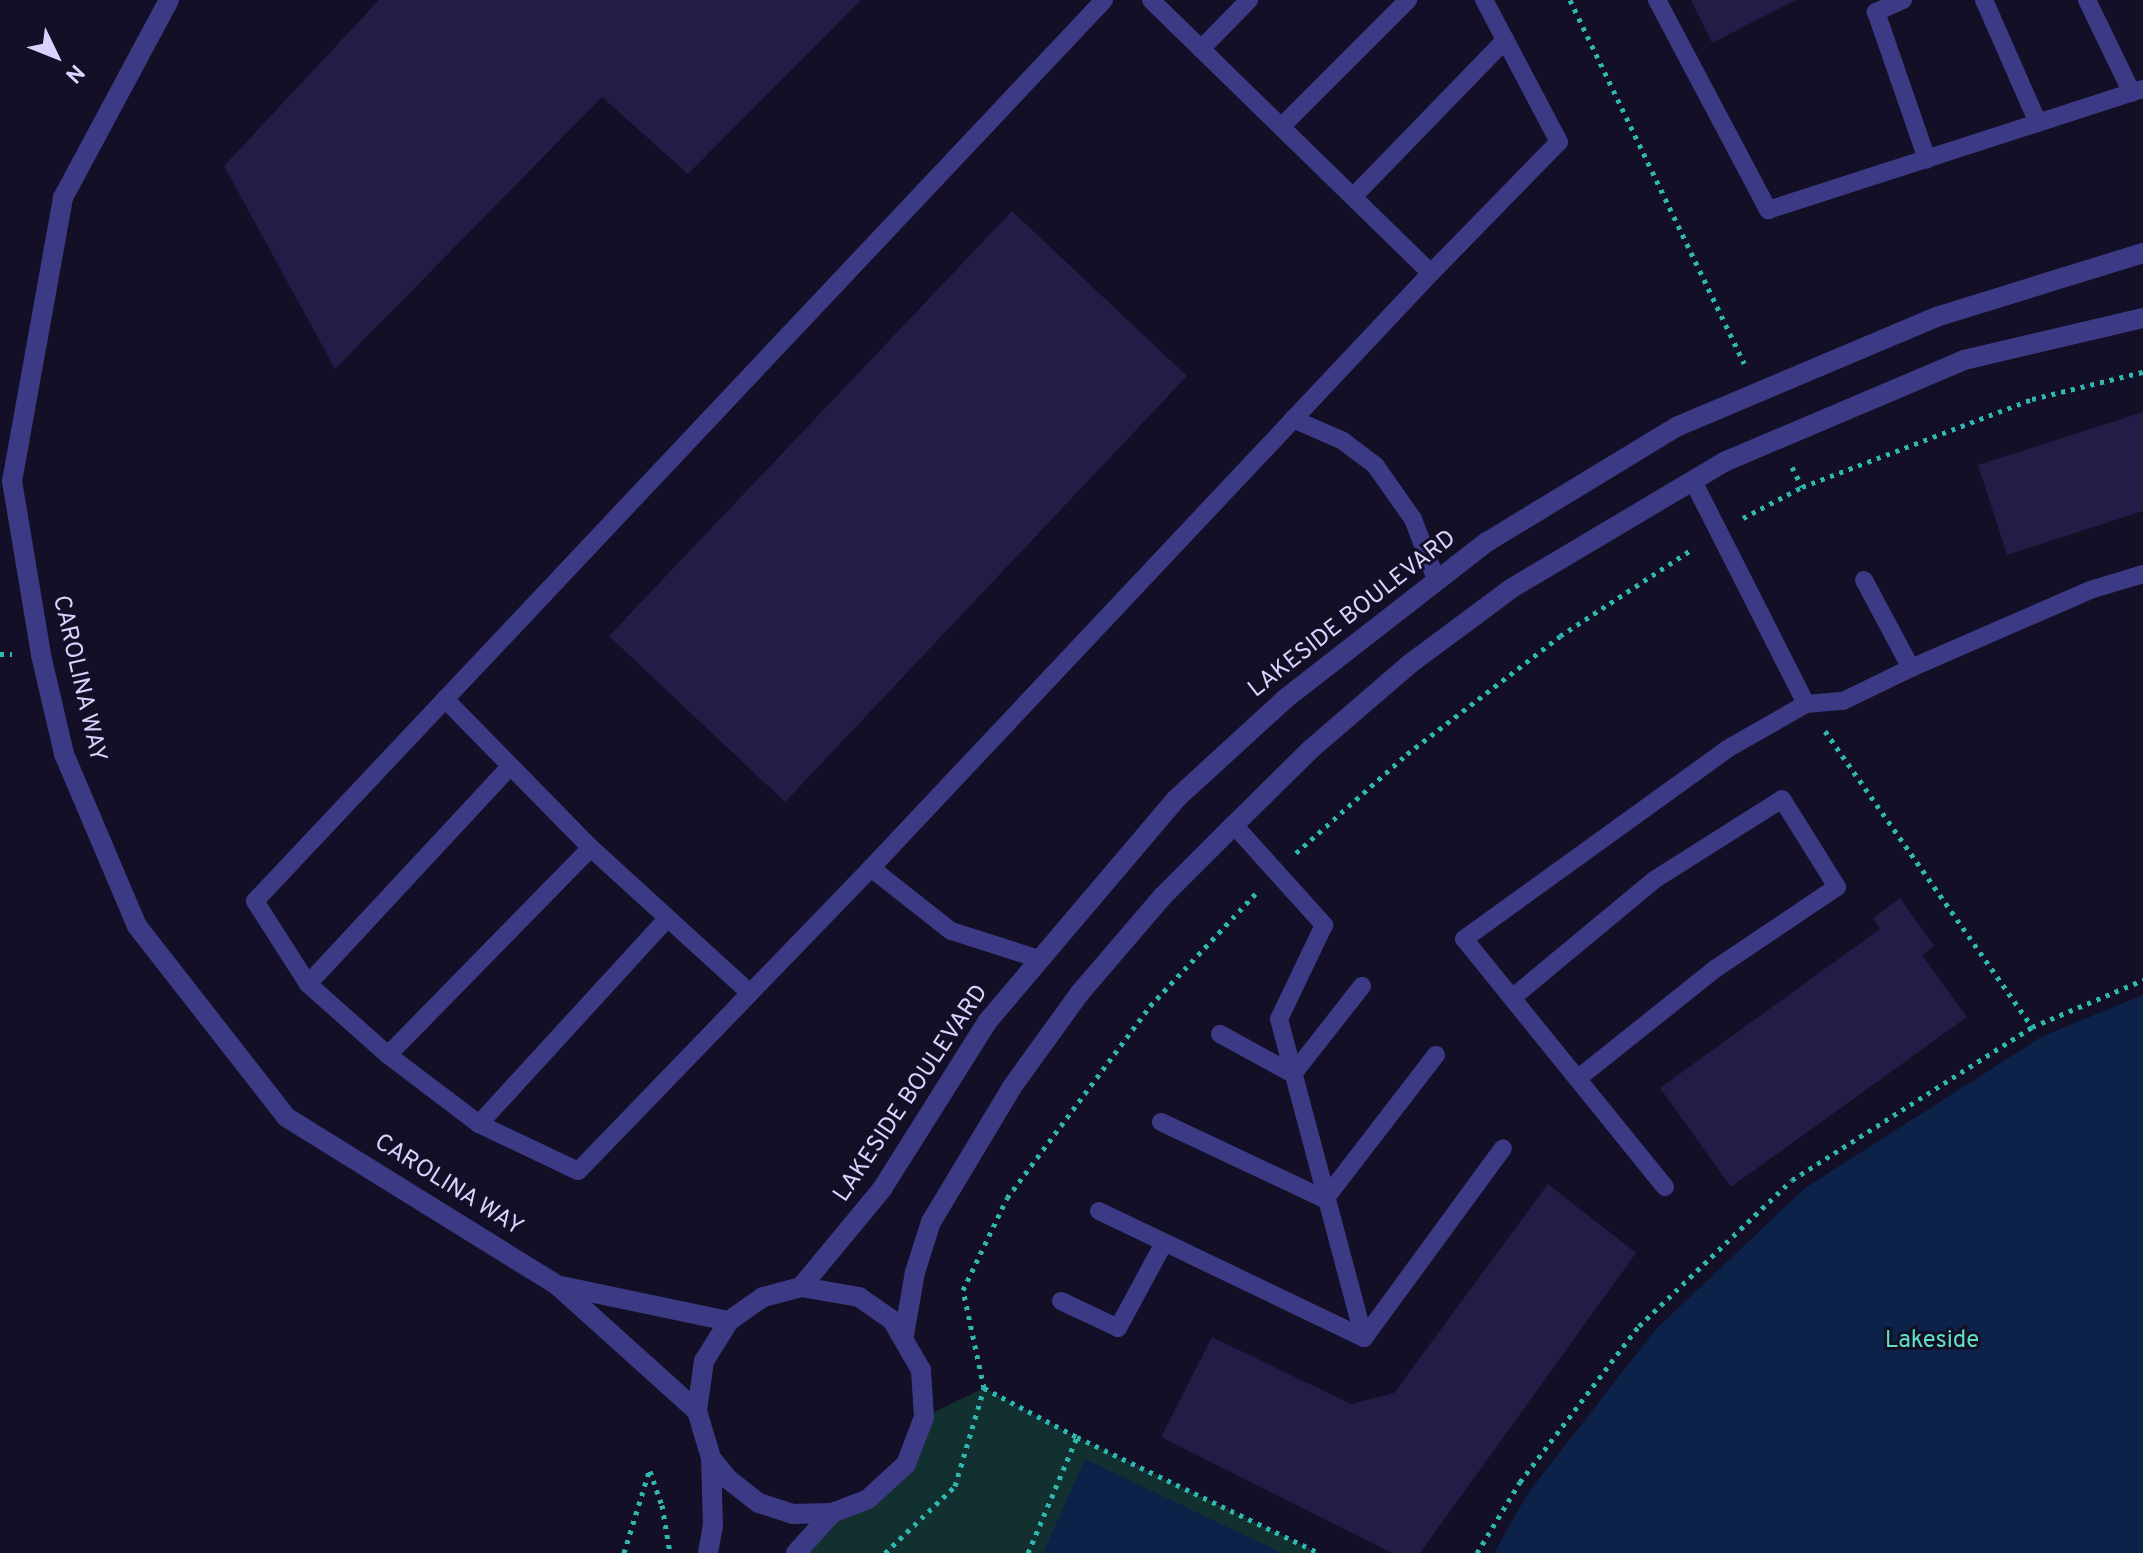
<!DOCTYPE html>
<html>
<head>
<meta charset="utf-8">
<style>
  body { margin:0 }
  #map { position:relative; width:2143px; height:1553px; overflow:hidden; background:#130f26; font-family:Overpass,sans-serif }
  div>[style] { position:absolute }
  .green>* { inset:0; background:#12302f }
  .water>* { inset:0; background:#0c2248 }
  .building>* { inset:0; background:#241b47 }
  .path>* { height:5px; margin-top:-2.5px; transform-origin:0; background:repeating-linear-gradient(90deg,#2fb8b0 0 4px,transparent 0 10px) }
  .service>* { height:18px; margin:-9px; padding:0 9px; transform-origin:9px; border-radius:9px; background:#3d3a85 }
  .minor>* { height:20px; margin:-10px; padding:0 10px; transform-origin:10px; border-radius:10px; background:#3d3a85 }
  .tertiary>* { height:20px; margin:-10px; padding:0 10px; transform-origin:10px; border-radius:10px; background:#3d3a85 }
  span { translate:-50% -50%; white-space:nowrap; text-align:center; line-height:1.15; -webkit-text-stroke:6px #130f26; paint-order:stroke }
  .street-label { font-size:24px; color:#d9d4ff }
  .park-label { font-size:24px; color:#5fe0c0 }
  .north { position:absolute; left:16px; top:16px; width:80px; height:80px; -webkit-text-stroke:6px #130f26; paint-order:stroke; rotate:133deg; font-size:22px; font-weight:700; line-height:32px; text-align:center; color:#d9d4ff }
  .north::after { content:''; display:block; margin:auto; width:28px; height:36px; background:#d9d4ff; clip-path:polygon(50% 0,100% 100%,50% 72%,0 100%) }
</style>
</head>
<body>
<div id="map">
  <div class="green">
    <i style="clip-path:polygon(984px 1388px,1077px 1437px,1319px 1553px,796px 1553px,906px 1464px,924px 1417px)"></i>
  </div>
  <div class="water">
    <i style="clip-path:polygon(2143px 995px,2143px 1553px,1494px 1553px,1528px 1493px,1655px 1330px,1805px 1188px,2043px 1036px)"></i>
    <i style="clip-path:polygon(1085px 1459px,1282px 1553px,1043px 1553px)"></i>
  </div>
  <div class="building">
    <i style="clip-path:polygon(379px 0,861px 0,688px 174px,602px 97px,335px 369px,224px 166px)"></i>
    <i style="clip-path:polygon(1691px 0,1796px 0,1712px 43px)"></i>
    <i style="clip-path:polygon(1012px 211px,1187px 376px,785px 802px,609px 636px)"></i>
    <i style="clip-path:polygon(2143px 412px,2143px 511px,2007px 555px,1978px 465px)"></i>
    <i style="clip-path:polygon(1900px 898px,1934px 946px,1922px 955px,1967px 1017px,1731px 1187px,1660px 1088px,1880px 929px,1873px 918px)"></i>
    <i style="clip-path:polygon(1548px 1184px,1636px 1253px,1420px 1553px,1392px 1553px,1161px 1437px,1212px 1337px,1351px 1404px,1394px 1393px)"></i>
  </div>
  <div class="path">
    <i style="left:1570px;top:0;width:403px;rotate:64.4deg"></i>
    <i style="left:1792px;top:467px;width:22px;rotate:63deg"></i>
    <i style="left:1743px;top:518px;width:67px;rotate:-27.7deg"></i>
    <i style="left:1802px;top:487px;width:246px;rotate:-20.9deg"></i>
    <i style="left:2032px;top:399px;width:114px;rotate:-13.7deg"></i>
    <i style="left:0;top:654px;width:12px"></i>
    <i style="left:1825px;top:731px;width:361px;rotate:55deg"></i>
    <i style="left:1296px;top:853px;width:149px;rotate:-41.7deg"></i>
    <i style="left:1407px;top:754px;width:193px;rotate:-37.6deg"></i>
    <i style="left:1560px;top:636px;width:160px;rotate:-33.3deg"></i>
    <i style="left:984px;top:1388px;width:105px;rotate:27.8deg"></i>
    <i style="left:650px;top:1471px;width:36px;rotate:71deg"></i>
    <i style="left:662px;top:1505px;width:49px;rotate:80.5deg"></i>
    <i style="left:624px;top:1553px;width:86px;rotate:-73deg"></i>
    <i style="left:885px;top:1553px;width:97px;rotate:-43.7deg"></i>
    <i style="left:955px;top:1486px;width:102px;rotate:-73.5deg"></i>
    <i style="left:984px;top:1388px;width:100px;rotate:-102.1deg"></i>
    <i style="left:963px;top:1290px;width:102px;rotate:-64.4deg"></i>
    <i style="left:1007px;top:1198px;width:239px;rotate:-53.3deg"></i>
    <i style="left:1150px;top:1006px;width:154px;rotate:-46.8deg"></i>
    <i style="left:1028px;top:1553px;width:126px;rotate:-67.1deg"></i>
    <i style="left:1077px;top:1437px;width:268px;rotate:25.6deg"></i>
    <i style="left:1477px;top:1553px;width:83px;rotate:-58.8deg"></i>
    <i style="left:1520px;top:1482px;width:196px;rotate:-52.7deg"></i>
    <i style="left:1639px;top:1326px;width:211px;rotate:-43.7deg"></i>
    <i style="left:1792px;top:1180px;width:285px;rotate:-32.5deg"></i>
    <i style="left:2032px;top:1027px;width:121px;rotate:-22.9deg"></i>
  </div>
  <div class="service">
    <i style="left:1151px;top:0;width:391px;rotate:44.3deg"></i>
    <i style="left:1431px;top:273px;width:183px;rotate:-45.7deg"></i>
    <i style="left:1559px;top:142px;width:161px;rotate:-117.8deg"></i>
    <i style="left:1657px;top:0;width:238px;rotate:62.1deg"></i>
    <i style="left:1768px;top:210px;width:394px;rotate:-17.9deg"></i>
    <i style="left:1903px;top:0;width:30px;rotate:156deg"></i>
    <i style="left:1876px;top:12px;width:156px;rotate:70.9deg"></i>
    <i style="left:1984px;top:0;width:134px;rotate:66.3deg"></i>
    <i style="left:2087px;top:0;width:103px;rotate:64.2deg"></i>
    <i style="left:1201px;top:49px;width:69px;rotate:-45.6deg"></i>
    <i style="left:1281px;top:127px;width:180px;rotate:-45deg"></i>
    <i style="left:1353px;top:197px;width:219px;rotate:-45.9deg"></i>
    <i style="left:1293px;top:419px;width:55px;rotate:23.7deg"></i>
    <i style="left:1343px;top:441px;width:40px;rotate:37deg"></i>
    <i style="left:1375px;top:465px;width:66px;rotate:54.9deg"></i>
    <i style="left:1413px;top:519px;width:67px;rotate:69.1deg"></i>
    <i style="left:1693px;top:481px;width:250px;rotate:63.1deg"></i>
    <i style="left:1864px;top:580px;width:100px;rotate:61.9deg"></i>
    <i style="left:1911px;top:668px;width:195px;rotate:-23.5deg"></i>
    <i style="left:2090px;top:590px;width:55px;rotate:-16.8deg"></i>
    <i style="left:445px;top:699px;width:209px;rotate:45.6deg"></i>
    <i style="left:591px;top:848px;width:215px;rotate:42.4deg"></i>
    <i style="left:1234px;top:825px;width:135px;rotate:48deg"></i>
    <i style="left:1324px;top:925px;width:104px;rotate:115.6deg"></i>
    <i style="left:1279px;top:1019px;width:330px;rotate:75.1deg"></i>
    <i style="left:871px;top:868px;width:817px;rotate:-46.74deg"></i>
    <i style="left:1039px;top:959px;width:92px;rotate:-162.3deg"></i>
    <i style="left:951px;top:931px;width:102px;rotate:-141.8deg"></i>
    <i style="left:871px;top:868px;width:421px;rotate:134deg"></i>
    <i style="left:578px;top:1171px;width:110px;rotate:-154.6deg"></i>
    <i style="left:479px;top:1124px;width:114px;rotate:-142.8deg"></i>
    <i style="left:388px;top:1055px;width:107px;rotate:-138.4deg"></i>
    <i style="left:308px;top:984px;width:98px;rotate:-122.6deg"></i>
    <i style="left:255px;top:901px;width:1238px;rotate:-46.7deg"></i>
    <i style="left:308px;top:984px;width:295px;rotate:-47.1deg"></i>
    <i style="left:1512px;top:998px;width:185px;rotate:-39.7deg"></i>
    <i style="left:1654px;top:880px;width:151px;rotate:-32.3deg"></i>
    <i style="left:1782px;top:799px;width:104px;rotate:58deg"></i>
    <i style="left:1837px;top:887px;width:147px;rotate:146.1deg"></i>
    <i style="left:1715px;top:969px;width:176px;rotate:141.4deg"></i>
    <i style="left:1220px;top:1034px;width:83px;rotate:28.7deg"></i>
    <i style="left:1293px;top:1074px;width:112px;rotate:-51.9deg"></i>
    <i style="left:388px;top:1055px;width:290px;rotate:-45.6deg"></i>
    <i style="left:1161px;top:1122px;width:181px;rotate:25.2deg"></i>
    <i style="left:1325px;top:1199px;width:182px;rotate:-52.4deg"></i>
    <i style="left:479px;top:1124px;width:278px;rotate:-47.5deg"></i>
    <i style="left:1665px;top:1187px;width:319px;rotate:-129deg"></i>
    <i style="left:1464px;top:939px;width:324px;rotate:-35.8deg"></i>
    <i style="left:1727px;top:749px;width:91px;rotate:-29.7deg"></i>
    <i style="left:1806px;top:704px;width:37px;rotate:-5deg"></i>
    <i style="left:1843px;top:701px;width:76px;rotate:-25.9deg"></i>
    <i style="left:1099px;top:1211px;width:294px;rotate:25.6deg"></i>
    <i style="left:1061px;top:1301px;width:63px;rotate:25.3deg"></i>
    <i style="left:1118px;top:1328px;width:97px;rotate:-61.6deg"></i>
    <i style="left:1364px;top:1338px;width:235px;rotate:-53.8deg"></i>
  </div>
  <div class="minor">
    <i style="left:169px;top:0;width:225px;rotate:118.2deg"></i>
    <i style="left:63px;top:198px;width:288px;rotate:100.2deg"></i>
    <i style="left:12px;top:481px;width:176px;rotate:80.5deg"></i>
    <i style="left:41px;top:655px;width:102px;rotate:76.9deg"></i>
    <i style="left:64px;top:754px;width:187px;rotate:67deg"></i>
    <i style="left:137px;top:926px;width:242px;rotate:52deg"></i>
    <i style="left:286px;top:1117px;width:319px;rotate:31.8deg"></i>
    <i style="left:557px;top:1285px;width:188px;rotate:42deg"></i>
    <i style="left:561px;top:1286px;width:172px;rotate:11.8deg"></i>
  </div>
  <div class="tertiary">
    <i style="left:801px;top:1287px;width:127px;rotate:-50.4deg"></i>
    <i style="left:882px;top:1189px;width:197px;rotate:-57.8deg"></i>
    <i style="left:987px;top:1022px;width:292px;rotate:-49.7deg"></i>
    <i style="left:1176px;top:799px;width:148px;rotate:-42.5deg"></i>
    <i style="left:1285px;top:699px;width:256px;rotate:-37.9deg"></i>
    <i style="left:1487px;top:542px;width:221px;rotate:-31.3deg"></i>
    <i style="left:1676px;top:427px;width:282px;rotate:-22.9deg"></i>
    <i style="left:1936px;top:317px;width:217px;rotate:-17.2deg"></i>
    <i style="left:904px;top:1335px;width:64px;rotate:-80.1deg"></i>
    <i style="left:915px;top:1272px;width:52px;rotate:-72.3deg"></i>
    <i style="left:931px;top:1222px;width:157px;rotate:-59deg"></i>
    <i style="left:1012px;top:1087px;width:115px;rotate:-54.2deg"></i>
    <i style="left:1079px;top:994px;width:128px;rotate:-49.4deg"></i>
    <i style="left:1162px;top:897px;width:102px;rotate:-45deg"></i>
    <i style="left:1234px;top:825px;width:108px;rotate:-44.6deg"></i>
    <i style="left:1311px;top:749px;width:132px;rotate:-40.7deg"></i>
    <i style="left:1411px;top:663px;width:126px;rotate:-36.6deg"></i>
    <i style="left:1512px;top:588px;width:247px;rotate:-30.7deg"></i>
    <i style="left:1724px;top:462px;width:261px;rotate:-23deg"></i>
    <i style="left:1964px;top:360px;width:184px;rotate:-13.2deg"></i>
    <i style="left:708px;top:1553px;width:27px;rotate:-80deg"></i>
    <i style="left:713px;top:1526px;width:68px;rotate:-91.7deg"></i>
    <i style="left:796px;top:1553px;width:54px;rotate:-48deg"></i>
    <i style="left:832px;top:1513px;width:39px;rotate:-21deg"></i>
    <i style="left:868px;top:1499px;width:52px;rotate:-42.6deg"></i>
    <i style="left:906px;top:1464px;width:50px;rotate:-69deg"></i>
    <i style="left:924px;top:1417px;width:47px;rotate:-93.7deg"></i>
    <i style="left:921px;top:1370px;width:58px;rotate:-120.1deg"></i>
    <i style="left:892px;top:1320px;width:40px;rotate:-145.1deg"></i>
    <i style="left:859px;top:1297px;width:59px;rotate:-170.2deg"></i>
    <i style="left:801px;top:1287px;width:39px;rotate:165deg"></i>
    <i style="left:763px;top:1297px;width:42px;rotate:144.8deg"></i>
    <i style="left:729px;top:1321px;width:47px;rotate:122deg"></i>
    <i style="left:704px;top:1361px;width:50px;rotate:98deg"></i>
    <i style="left:697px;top:1411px;width:49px;rotate:73.4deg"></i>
    <i style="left:711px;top:1458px;width:27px;rotate:51deg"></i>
    <i style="left:728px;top:1479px;width:39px;rotate:38deg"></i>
    <i style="left:759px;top:1503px;width:35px;rotate:18deg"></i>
    <i style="left:792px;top:1514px;width:40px;rotate:-1.4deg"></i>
  </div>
  <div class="street-label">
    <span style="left:1353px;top:615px;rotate:-38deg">LAKESIDE BOULEVARD</span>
    <span style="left:78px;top:679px;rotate:77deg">CAROLINA WAY</span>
    <span style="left:912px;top:1094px;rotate:-56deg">LAKESIDE BOULEVARD</span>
    <span style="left:448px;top:1186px;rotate:32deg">CAROLINA WAY</span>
  </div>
  <div class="park-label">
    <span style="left:1932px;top:1342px">Lakeside</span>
  </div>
  <div class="north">N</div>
</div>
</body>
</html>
